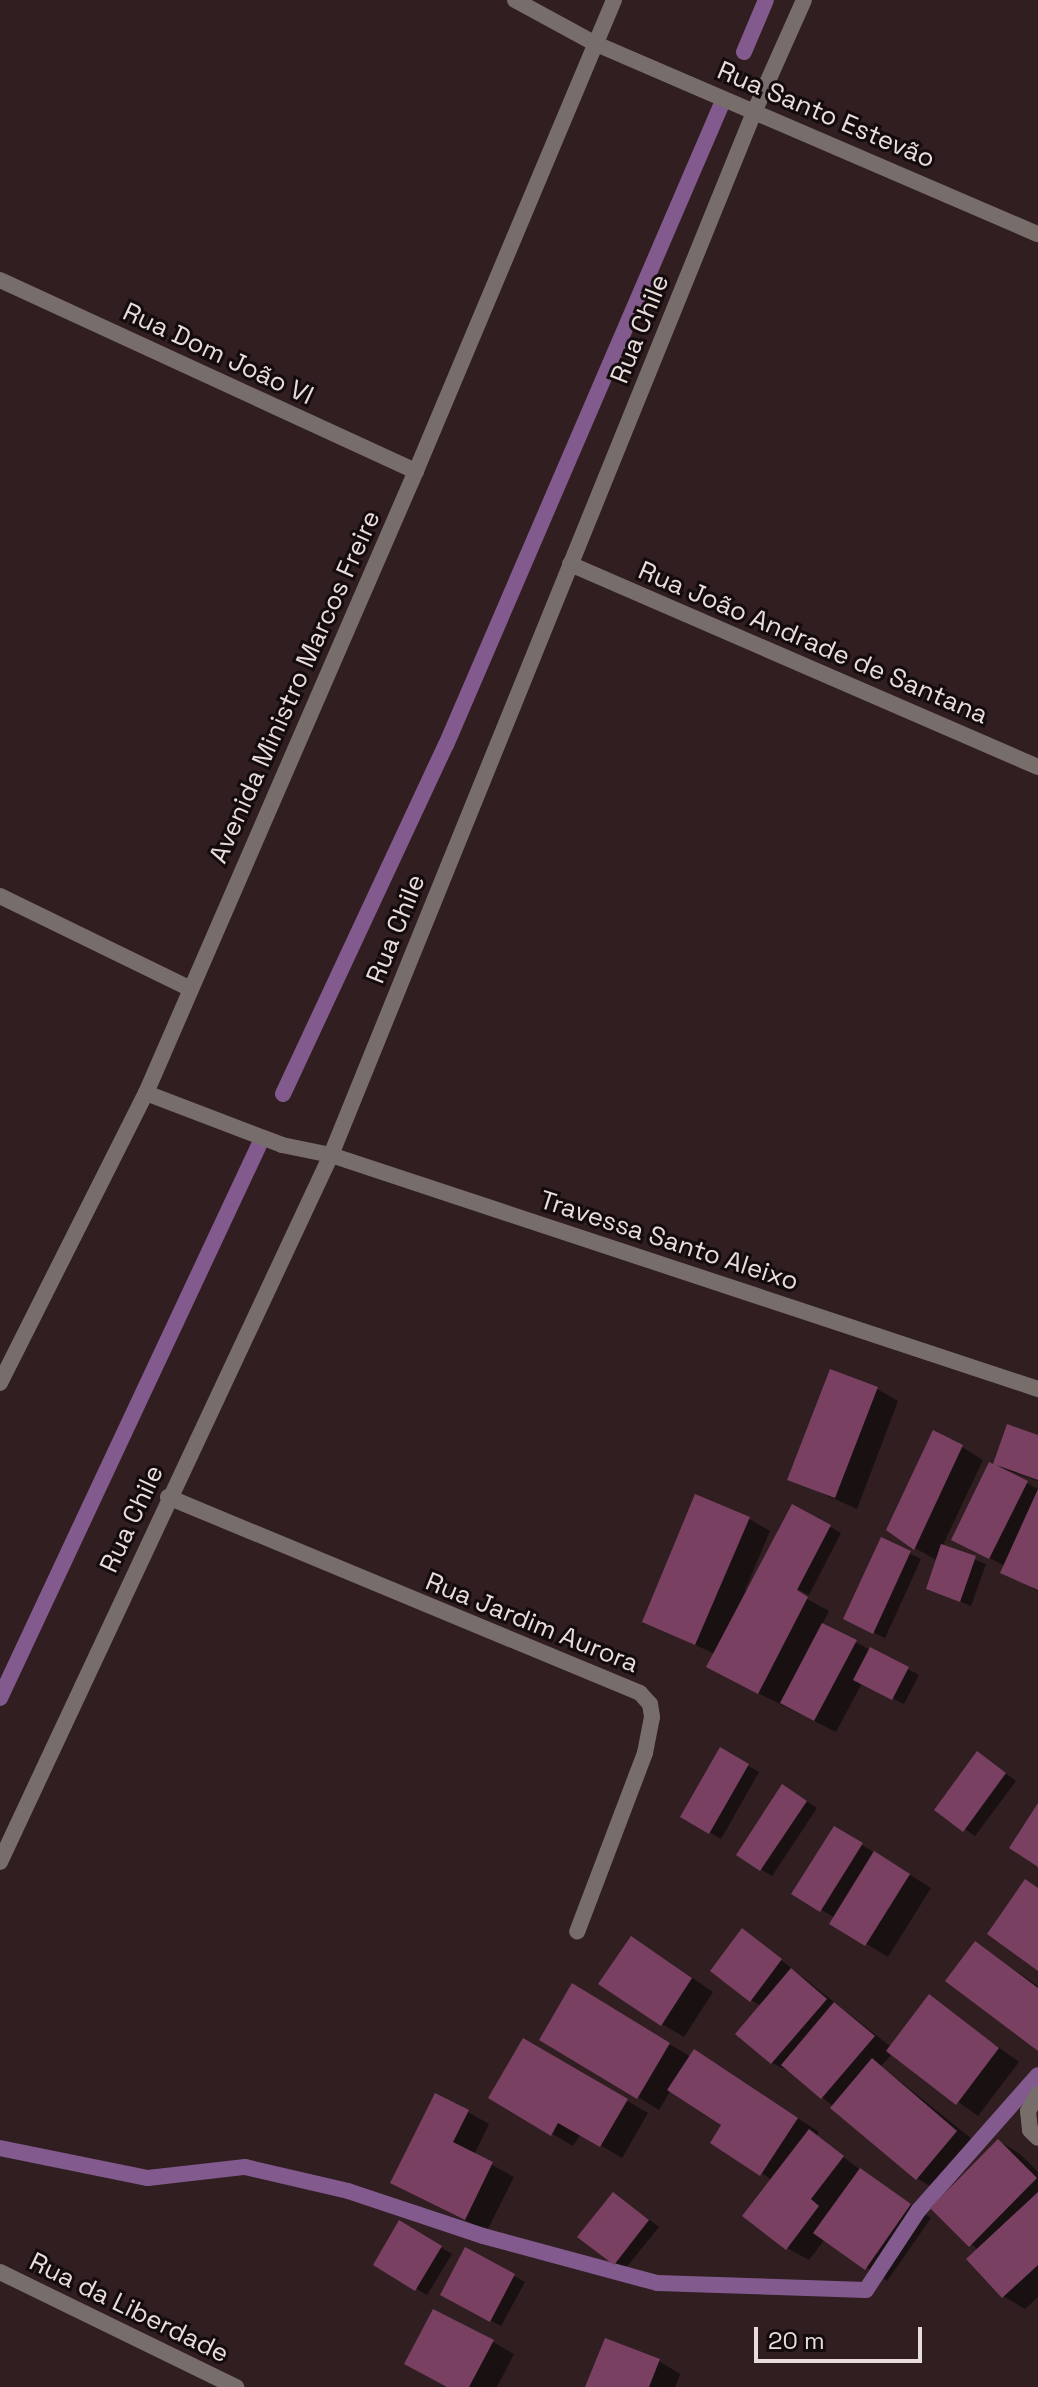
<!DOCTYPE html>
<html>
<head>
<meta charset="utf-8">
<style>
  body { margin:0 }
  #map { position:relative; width:1038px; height:2387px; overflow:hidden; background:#301e21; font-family:"Space Grotesk",sans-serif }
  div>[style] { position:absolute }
  .shadow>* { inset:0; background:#0007 }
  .stream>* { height:16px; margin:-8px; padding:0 8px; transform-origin:8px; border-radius:8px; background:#825a8d }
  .building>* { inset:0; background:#794062 }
  .street>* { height:16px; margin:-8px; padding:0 8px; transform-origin:8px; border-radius:8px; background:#776d6b }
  span { translate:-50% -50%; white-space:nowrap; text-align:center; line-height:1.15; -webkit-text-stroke:6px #130b0c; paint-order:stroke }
  .street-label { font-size:26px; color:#e9dcdd }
  .scale { position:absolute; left:754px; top:2327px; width:168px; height:36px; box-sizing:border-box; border:4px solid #e9dcdd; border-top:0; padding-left:10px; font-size:24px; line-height:28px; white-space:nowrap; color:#e9dcdd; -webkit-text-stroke:6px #130b0c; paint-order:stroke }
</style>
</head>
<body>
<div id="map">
  <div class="shadow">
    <i style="clip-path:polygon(877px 1389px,898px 1401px,857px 1509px,790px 1479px)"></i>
    <i style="clip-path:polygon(1009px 1427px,1038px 1437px,1038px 1481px,1007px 1470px,1006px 1472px,1038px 1489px,1038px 1591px,1002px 1572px,1005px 1566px,976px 1551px,994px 1466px)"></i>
    <i style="clip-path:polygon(962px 1447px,983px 1460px,942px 1547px,986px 1564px,971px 1606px,928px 1588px,938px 1561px,915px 1548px)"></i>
    <i style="clip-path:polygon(793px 1506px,841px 1533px,809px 1595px,786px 1583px,785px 1587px,829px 1611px,822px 1625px,919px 1675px,904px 1704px,862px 1683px,836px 1732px,730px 1679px,715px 1654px,644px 1621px,749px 1519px,770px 1531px,745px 1590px,748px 1591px)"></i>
    <i style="clip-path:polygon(882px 1540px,921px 1559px,885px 1638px,857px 1625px)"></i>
    <i style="clip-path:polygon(720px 1750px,759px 1772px,721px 1839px,683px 1817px)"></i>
    <i style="clip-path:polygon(988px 1760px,1016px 1781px,975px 1836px,937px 1809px)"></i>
    <i style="clip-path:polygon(794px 1793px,817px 1808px,772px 1876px,739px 1855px)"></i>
    <i style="clip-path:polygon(835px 1828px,931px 1888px,888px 1957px,832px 1923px,835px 1918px,794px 1893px)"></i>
    <i style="clip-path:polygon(743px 1930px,891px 2047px,929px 1997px,1019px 2062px,978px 2116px,892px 2054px,881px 2066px,978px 2144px,938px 2191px,917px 2178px,795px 2074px,772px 2063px,761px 2006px,751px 2000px)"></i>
    <i style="clip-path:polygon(976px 1943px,1038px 1986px,1038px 2048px)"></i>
    <i style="clip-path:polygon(653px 1951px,713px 1992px,684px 2037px,662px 2024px)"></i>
    <i style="clip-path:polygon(594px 1999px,691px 2057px,716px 2065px,819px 2132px,816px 2136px,863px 2172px,931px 2218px,887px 2281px,825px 2239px,809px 2260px,787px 2248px,772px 2180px,713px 2142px,724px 2125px,671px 2090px,659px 2110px,638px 2097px)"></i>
    <i style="clip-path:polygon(524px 2041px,648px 2113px,622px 2158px,581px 2134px,573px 2146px,491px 2098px)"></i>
    <i style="clip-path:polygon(468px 2112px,489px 2124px,474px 2155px,514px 2177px,487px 2231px,414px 2195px)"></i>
    <i style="clip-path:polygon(999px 2141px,1020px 2154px,1038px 2172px,1038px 2297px,1025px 2309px,1003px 2296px,978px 2250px,933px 2208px)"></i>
    <i style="clip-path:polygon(614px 2194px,659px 2227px,625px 2269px,615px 2263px)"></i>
    <i style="clip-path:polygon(400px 2223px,452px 2254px,427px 2295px,375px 2264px)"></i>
    <i style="clip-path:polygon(465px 2250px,525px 2282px,501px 2326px,453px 2301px)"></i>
    <i style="clip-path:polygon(493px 2342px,514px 2354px,497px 2387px,450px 2387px)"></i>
    <i style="clip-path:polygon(659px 2361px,680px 2374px,675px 2387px,588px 2387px)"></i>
  </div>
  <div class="stream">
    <i style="left:744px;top:52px;width:56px;rotate:-67.1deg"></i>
    <i style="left:283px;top:1094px;width:385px;rotate:-65deg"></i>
    <i style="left:446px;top:745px;width:701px;rotate:-66.73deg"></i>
    <i style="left:0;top:1698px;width:613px;rotate:-64.9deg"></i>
    <i style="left:0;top:2148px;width:151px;rotate:11.5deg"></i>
    <i style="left:148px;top:2178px;width:98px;rotate:-6.5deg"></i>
    <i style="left:245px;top:2167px;width:106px;rotate:13.1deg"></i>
    <i style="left:348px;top:2191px;width:142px;rotate:18.4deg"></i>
    <i style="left:483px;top:2236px;width:180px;rotate:15.1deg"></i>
    <i style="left:657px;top:2283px;width:209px;rotate:1.9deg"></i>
    <i style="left:866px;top:2290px;width:95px;rotate:-56.6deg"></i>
    <i style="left:918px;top:2211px;width:181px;rotate:-48.6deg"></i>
  </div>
  <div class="building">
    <i style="clip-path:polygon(830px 1369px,878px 1387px,835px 1498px,787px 1480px)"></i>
    <i style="clip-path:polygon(1007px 1424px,1038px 1435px,1038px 1480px,996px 1465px,1028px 1481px,989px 1559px,951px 1540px,989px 1462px,993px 1464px)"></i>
    <i style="clip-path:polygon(933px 1430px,963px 1445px,914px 1550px,886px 1530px)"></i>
    <i style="clip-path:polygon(1038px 1489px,1038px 1590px,1000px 1573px)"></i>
    <i style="clip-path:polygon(695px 1494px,750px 1517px,695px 1645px,642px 1622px)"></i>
    <i style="clip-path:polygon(792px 1504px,831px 1525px,797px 1590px,808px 1597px,758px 1694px,706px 1667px)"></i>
    <i style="clip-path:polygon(881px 1537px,911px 1551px,873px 1634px,843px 1619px)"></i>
    <i style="clip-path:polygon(941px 1544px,976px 1556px,960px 1602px,926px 1589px)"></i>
    <i style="clip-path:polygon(822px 1623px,857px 1640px,814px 1721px,780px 1703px)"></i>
    <i style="clip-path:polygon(870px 1647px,909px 1667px,892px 1700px,853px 1680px)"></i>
    <i style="clip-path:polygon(720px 1747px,749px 1764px,709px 1834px,680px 1817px)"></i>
    <i style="clip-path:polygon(977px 1751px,1006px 1773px,963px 1832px,934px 1810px)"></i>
    <i style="clip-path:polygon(782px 1784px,807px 1801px,760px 1871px,736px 1855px)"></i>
    <i style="clip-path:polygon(1038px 1803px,1038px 1867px,1009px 1848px)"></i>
    <i style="clip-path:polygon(834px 1826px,863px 1843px,820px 1912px,791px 1894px)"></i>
    <i style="clip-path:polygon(874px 1851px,910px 1874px,865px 1946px,829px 1924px)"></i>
    <i style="clip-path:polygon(1025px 1879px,1038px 1888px,1038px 1971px,987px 1934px)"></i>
    <i style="clip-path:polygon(742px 1928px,782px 1959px,750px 2002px,710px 1971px)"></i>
    <i style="clip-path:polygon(631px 1936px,692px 1978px,661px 2026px,598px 1984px)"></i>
    <i style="clip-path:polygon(975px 1941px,1038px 1988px,1038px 2051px,945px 1981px)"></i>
    <i style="clip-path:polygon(791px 1968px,827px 1999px,771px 2064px,735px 2034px)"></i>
    <i style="clip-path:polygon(572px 1983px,670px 2043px,637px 2099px,539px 2040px)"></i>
    <i style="clip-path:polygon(929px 1994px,999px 2048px,956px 2105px,886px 2051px)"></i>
    <i style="clip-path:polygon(834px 2002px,875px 2036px,821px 2099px,781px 2065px)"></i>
    <i style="clip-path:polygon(523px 2038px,628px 2099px,600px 2147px,558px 2123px,551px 2136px,488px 2098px)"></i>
    <i style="clip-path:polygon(694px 2049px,798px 2118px,760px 2176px,710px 2143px,721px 2125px,667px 2090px)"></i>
    <i style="clip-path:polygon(872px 2058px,957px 2131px,916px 2180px,830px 2108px)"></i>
    <i style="clip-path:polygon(435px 2093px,469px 2110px,453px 2142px,493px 2162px,465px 2220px,390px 2183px)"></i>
    <i style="clip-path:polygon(809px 2129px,844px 2156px,811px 2199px,819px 2206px,786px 2250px,742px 2216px)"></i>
    <i style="clip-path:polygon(998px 2139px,1037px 2178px,969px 2247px,930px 2208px)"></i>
    <i style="clip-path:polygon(860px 2168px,911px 2204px,865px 2270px,813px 2233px)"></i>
    <i style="clip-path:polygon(613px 2192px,649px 2220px,614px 2265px,577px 2237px)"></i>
    <i style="clip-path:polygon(1038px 2192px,1038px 2265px,1002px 2298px,966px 2259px)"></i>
    <i style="clip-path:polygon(399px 2220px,442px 2246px,415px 2291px,373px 2265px)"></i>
    <i style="clip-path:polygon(465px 2247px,515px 2274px,490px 2322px,440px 2295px)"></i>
    <i style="clip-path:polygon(433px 2309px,494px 2340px,469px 2387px,447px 2387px,404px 2364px)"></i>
    <i style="clip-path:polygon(605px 2338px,660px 2359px,649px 2387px,585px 2387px)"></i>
  </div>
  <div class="street">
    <i style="left:515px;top:0;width:90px;rotate:28.6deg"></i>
    <i style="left:594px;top:43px;width:483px;rotate:23.3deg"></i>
    <i style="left:0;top:280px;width:458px;rotate:24.7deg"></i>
    <i style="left:570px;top:564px;width:510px;rotate:23.45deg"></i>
    <i style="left:0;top:896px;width:210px;rotate:26deg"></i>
    <i style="left:146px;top:1093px;width:146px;rotate:20.9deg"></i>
    <i style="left:282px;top:1145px;width:50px;rotate:11.5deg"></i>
    <i style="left:331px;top:1155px;width:745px;rotate:18.31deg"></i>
    <i style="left:0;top:1383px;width:325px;rotate:-63.3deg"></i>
    <i style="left:146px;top:1093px;width:678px;rotate:-66.54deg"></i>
    <i style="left:416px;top:471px;width:511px;rotate:-67.2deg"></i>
    <i style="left:168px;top:1497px;width:511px;rotate:22.55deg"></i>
    <i style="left:640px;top:1693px;width:15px;rotate:48deg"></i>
    <i style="left:650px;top:1704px;width:13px;rotate:81deg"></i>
    <i style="left:652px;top:1717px;width:37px;rotate:101deg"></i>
    <i style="left:645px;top:1753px;width:191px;rotate:110.8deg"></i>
    <i style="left:0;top:1862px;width:781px;rotate:-64.91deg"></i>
    <i style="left:331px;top:1155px;width:1128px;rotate:-67.92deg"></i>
    <i style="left:755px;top:110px;width:120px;rotate:-66deg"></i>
    <i style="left:1038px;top:2094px;width:20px;rotate:120deg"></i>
    <i style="left:1028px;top:2111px;width:19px;rotate:84deg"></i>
    <i style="left:1030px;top:2130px;width:11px;rotate:45deg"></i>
    <i style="left:0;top:2272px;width:263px;rotate:26deg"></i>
  </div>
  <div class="street-label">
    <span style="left:826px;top:115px;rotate:23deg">Rua Santo Estevão</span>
    <span style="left:640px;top:329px;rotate:-68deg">Rua Chile</span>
    <span style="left:218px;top:354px;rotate:25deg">Rua Dom João VI</span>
    <span style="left:813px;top:643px;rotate:23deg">Rua João Andrade de Santana</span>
    <span style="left:295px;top:687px;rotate:-66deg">Avenida Ministro Marcos Freire</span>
    <span style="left:396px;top:929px;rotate:-68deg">Rua Chile</span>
    <span style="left:669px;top:1241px;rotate:18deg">Travessa Santo Aleixo</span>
    <span style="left:132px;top:1519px;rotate:-65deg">Rua Chile</span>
    <span style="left:532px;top:1623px;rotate:22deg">Rua Jardim Aurora</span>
    <span style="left:129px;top:2308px;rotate:26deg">Rua da Liberdade</span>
  </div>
  <div class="scale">20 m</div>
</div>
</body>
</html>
